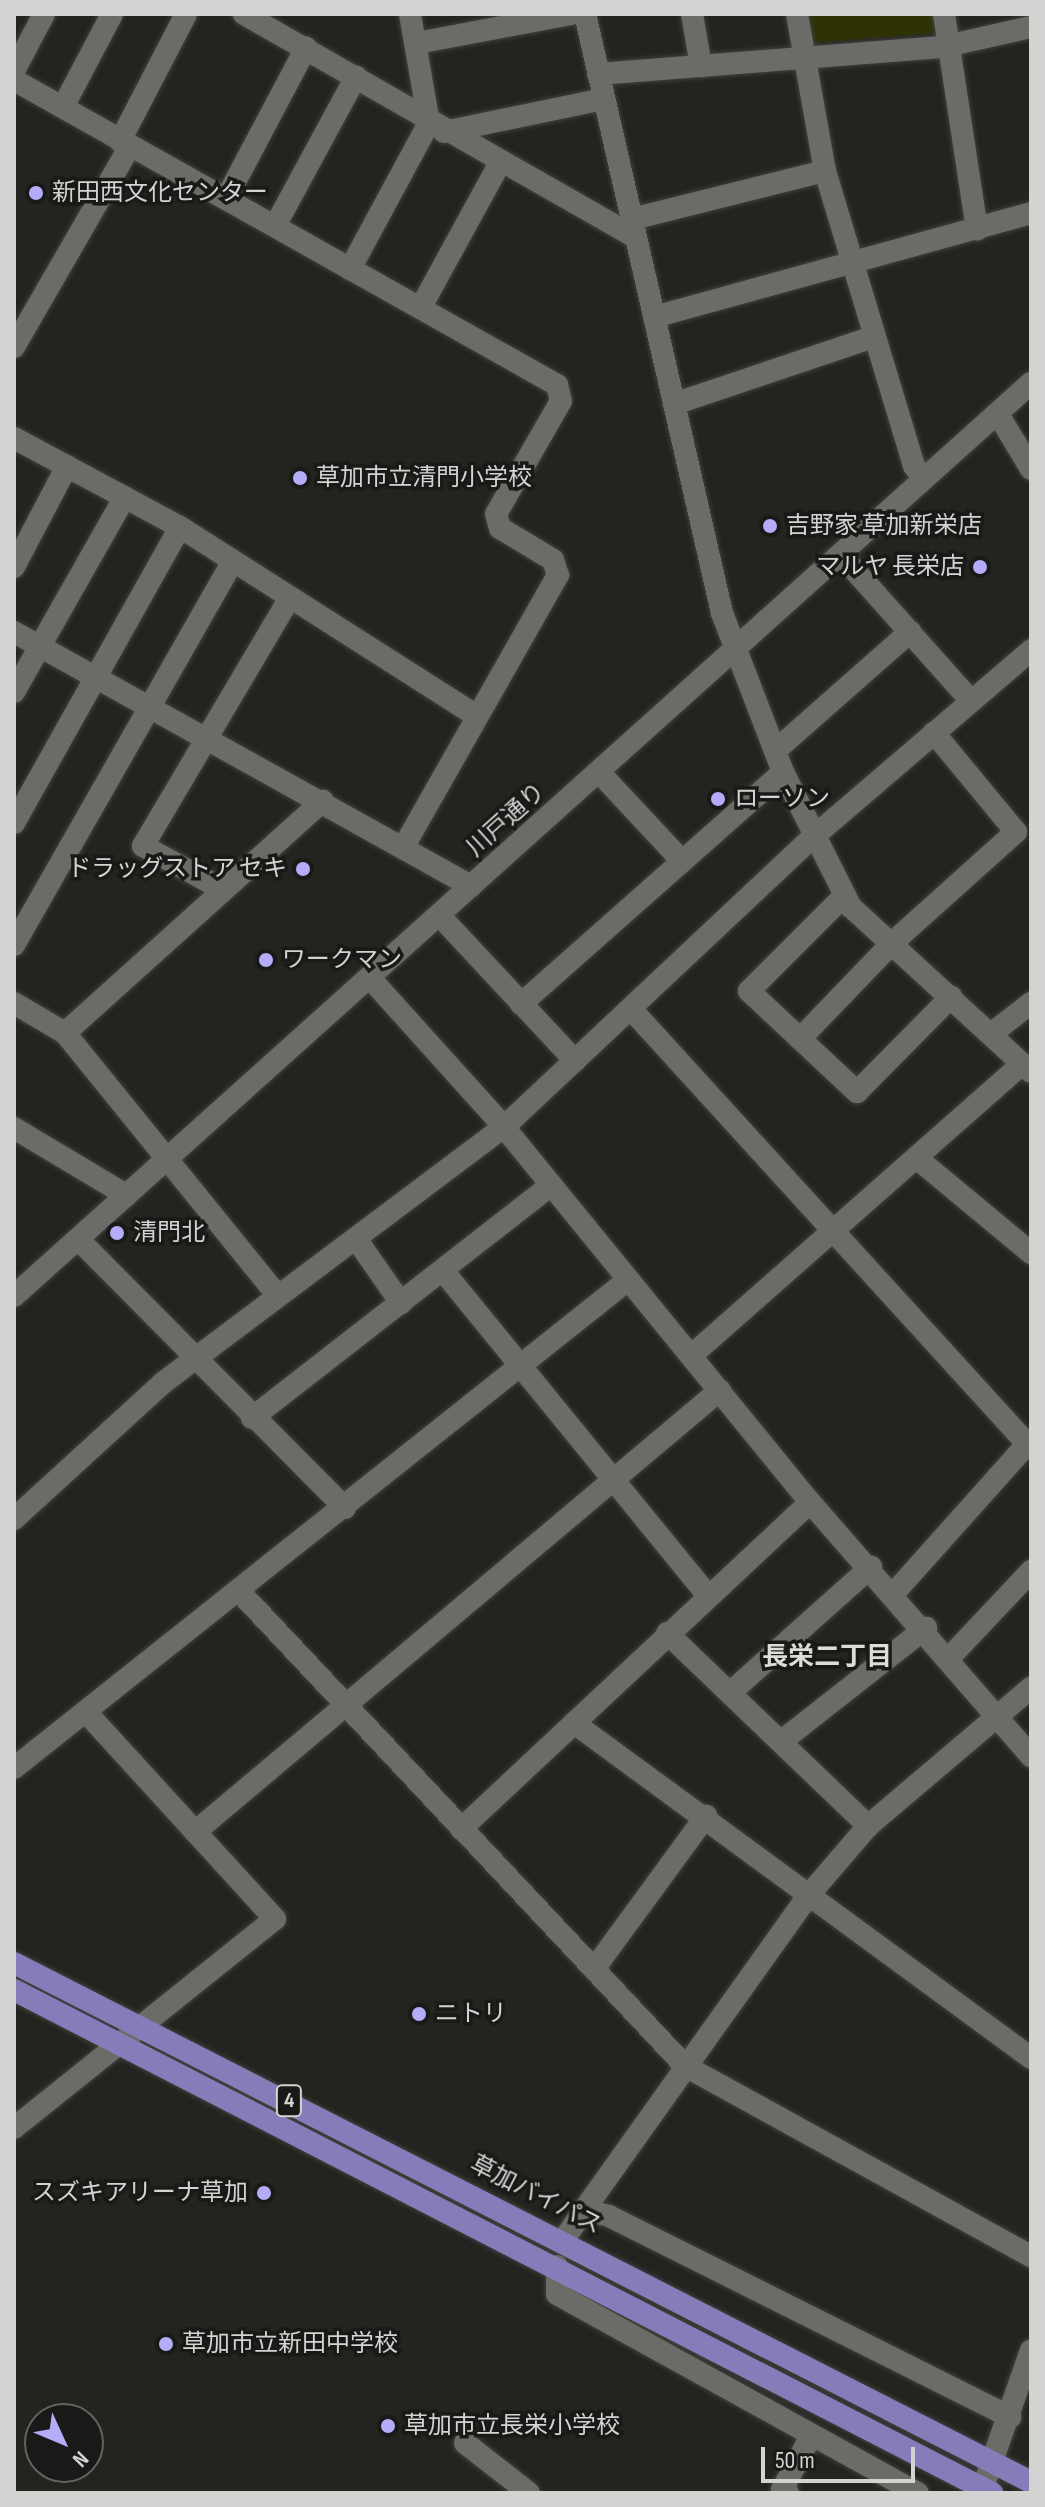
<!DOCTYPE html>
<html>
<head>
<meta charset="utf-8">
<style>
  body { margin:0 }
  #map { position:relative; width:1045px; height:2507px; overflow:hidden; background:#232320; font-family:"Sofia Sans Condensed","Noto Sans JP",sans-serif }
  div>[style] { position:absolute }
  .green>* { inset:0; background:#2e3204 }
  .roads { filter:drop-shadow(0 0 2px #40403e) drop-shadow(0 0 2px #40403e) }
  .minor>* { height:22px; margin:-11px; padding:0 11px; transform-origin:11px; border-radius:11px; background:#6b6c68 }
  .tertiary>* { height:22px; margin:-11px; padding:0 11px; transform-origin:11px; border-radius:11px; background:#6b6c68 }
  .trunk>* { height:22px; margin:-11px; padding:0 11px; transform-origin:11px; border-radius:11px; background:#847db9 }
  .dots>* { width:22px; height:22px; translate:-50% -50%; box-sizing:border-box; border:4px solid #191a17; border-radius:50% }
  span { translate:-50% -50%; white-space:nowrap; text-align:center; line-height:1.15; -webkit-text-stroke:7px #191a17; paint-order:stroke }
  .shield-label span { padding:2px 6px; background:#191a17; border:2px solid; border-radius:6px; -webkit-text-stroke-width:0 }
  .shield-label { font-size:22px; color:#d3d3d1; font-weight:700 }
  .poi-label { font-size:24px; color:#d3d3d1 }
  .left { translate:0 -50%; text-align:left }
  .right { translate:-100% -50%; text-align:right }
  .street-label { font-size:24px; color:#d3d3d1 }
  .neighbourhood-label { font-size:26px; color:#dcddd8; font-weight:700 }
  .frame { position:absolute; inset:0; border:16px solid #d3d3d1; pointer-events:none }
  .north { position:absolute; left:24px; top:2403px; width:80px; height:80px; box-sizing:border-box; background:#191a17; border:2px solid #636461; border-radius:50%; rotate:134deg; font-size:22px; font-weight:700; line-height:32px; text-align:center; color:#d3d3d1 }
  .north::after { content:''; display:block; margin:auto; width:28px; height:36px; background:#b5acf8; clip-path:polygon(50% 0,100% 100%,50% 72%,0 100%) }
  .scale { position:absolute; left:761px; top:2447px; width:154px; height:36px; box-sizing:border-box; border:4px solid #d3d3d1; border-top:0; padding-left:10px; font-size:24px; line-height:28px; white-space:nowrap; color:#d3d3d1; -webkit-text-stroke:6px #191a17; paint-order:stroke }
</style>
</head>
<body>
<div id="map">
  <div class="green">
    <i style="clip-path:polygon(807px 14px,933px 14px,935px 33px,811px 43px)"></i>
  </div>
  <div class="roads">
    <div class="minor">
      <i style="left:244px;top:14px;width:451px;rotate:29.7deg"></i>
      <i style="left:692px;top:14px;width:53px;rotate:80.2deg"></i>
      <i style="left:797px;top:14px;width:159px;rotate:79.9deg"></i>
      <i style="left:825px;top:171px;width:308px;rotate:73.2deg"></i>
      <i style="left:914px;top:466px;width:16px;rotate:50deg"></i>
      <i style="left:944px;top:14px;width:218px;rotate:81.3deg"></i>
      <i style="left:417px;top:43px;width:157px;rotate:-10.7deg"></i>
      <i style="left:14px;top:71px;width:64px;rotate:-62.2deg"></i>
      <i style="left:598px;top:74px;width:345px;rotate:-4.5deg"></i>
      <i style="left:942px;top:47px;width:91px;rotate:-12.7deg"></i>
      <i style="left:14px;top:80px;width:623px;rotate:29.32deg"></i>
      <i style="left:557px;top:385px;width:16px;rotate:76deg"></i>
      <i style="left:561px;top:401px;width:130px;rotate:119.9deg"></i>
      <i style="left:496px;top:514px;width:15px;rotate:74deg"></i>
      <i style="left:500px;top:528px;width:62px;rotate:31.1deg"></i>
      <i style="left:553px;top:560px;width:16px;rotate:72deg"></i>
      <i style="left:558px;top:575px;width:312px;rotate:119.6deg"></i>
      <i style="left:63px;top:107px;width:105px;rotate:-62.2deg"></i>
      <i style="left:444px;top:132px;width:163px;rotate:-11.7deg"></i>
      <i style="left:120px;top:141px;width:143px;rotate:-62.5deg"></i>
      <i style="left:227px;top:197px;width:169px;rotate:-62.1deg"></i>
      <i style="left:632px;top:219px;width:199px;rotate:-14deg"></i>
      <i style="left:275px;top:226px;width:170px;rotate:-61.5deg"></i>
      <i style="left:350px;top:269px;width:166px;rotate:-61.6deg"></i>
      <i style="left:429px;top:123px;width:111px;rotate:-99.9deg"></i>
      <i style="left:421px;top:307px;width:164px;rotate:-61.3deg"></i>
      <i style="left:654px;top:317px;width:391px;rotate:-15.4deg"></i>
      <i style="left:14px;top:347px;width:232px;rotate:-60deg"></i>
      <i style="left:674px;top:404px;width:210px;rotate:-18.6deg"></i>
      <i style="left:998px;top:414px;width:64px;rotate:59deg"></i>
      <i style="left:14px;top:438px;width:188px;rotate:28.2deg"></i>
      <i style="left:180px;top:527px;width:352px;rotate:32.5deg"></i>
      <i style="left:841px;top:555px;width:195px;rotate:48.3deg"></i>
      <i style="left:14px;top:567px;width:114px;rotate:-62.3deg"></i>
      <i style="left:14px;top:632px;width:523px;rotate:29.07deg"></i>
      <i style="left:14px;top:692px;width:224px;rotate:-60.4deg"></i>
      <i style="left:776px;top:750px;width:179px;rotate:-41.4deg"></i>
      <i style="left:599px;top:772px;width:122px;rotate:47deg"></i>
      <i style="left:14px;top:823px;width:339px;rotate:-60.7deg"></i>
      <i style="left:222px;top:889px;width:90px;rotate:-151.4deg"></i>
      <i style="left:143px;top:846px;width:289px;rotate:-59.4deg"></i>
      <i style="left:843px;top:897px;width:133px;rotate:135deg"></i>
      <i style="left:749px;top:991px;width:148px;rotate:43.1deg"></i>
      <i style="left:857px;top:1092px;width:134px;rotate:-45.3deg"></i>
      <i style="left:440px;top:916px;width:198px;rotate:47deg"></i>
      <i style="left:14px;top:945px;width:442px;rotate:-60.3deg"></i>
      <i style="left:370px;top:978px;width:200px;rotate:48deg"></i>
      <i style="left:504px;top:1127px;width:484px;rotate:50.8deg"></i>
      <i style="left:810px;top:1502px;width:337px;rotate:49deg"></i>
      <i style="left:14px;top:1003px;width:59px;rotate:30.5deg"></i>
      <i style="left:65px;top:1033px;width:337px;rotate:51deg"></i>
      <i style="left:521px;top:1004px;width:350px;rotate:-41.5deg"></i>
      <i style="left:631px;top:1009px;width:594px;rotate:47.66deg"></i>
      <i style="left:65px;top:1033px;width:347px;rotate:-42deg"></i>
      <i style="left:991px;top:1034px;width:51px;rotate:-37.8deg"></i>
      <i style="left:800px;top:1039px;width:132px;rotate:-46.2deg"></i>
      <i style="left:891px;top:944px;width:168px;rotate:-41.9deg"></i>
      <i style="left:1016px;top:832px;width:129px;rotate:-129.6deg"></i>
      <i style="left:14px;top:1128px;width:131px;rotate:30.9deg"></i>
      <i style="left:919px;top:1160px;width:146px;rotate:39.7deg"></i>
      <i style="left:78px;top:1239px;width:379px;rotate:45.2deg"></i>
      <i style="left:357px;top:1240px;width:77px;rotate:55.1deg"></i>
      <i style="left:444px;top:1272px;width:418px;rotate:50.8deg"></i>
      <i style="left:692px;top:1355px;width:440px;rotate:-41.4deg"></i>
      <i style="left:252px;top:1418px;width:378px;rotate:-37.9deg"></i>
      <i style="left:14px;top:1519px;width:203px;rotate:-42.4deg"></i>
      <i style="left:164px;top:1382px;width:425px;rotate:-36.9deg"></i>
      <i style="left:504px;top:1127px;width:422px;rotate:-43.2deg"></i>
      <i style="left:812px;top:838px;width:289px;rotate:-40.6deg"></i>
      <i style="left:239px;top:1591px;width:652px;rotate:46.8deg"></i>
      <i style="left:685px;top:2066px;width:395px;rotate:28.8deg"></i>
      <i style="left:895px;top:1592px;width:204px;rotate:-48.2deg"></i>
      <i style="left:667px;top:1633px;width:279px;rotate:43.8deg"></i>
      <i style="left:951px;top:1656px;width:117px;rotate:-46.7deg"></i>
      <i style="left:731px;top:1692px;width:188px;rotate:-41.8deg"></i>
      <i style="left:574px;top:1723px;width:567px;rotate:36.24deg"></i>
      <i style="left:783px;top:1740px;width:182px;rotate:-38.1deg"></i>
      <i style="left:14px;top:1768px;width:784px;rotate:-38.48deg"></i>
      <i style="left:461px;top:1829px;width:478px;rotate:-43.1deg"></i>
      <i style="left:195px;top:1832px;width:686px;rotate:-40.09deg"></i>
      <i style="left:594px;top:1969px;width:190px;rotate:-53.8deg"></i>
      <i style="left:14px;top:2128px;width:334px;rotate:-38.7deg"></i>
      <i style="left:275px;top:1919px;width:280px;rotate:-132.4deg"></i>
      <i style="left:584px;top:2210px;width:386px;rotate:-54.5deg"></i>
      <i style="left:808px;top:1896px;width:92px;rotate:-49.4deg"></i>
      <i style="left:868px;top:1826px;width:214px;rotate:-40.3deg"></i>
      <i style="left:565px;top:2238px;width:34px;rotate:-56deg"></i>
      <i style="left:584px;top:2210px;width:26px;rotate:13deg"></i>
      <i style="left:609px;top:2216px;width:449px;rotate:26.6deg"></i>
      <i style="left:557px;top:2266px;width:28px;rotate:90deg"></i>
      <i style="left:557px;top:2294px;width:412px;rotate:28.9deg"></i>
      <i style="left:465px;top:2443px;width:81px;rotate:38deg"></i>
      <i style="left:788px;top:2493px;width:7px;rotate:-153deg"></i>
      <i style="left:782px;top:2490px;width:61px;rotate:-61.8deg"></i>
    </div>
    <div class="tertiary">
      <i style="left:585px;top:14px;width:614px;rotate:77.12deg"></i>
      <i style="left:722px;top:613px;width:170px;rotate:69deg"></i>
      <i style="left:783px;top:772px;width:151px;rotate:63.3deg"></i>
      <i style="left:851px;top:907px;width:244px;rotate:42.5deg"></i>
      <i style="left:14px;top:1296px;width:1367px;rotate:-41.92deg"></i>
      <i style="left:981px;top:2493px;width:151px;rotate:-70.7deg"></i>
    </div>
    <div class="trunk">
      <i style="left:14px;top:1963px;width:1142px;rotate:27.04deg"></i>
      <i style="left:14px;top:1990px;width:1100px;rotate:27.22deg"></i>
    </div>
  </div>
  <div class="dots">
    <i style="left:36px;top:193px;background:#b5acf8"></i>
    <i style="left:300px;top:478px;background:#b5acf8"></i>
    <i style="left:770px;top:526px;background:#b5acf8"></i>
    <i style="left:980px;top:567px;background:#b5acf8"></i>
    <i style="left:718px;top:799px;background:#b5acf8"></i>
    <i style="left:303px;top:869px;background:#b5acf8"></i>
    <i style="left:266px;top:960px;background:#b5acf8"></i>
    <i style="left:117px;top:1233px;background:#b5acf8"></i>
    <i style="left:419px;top:2014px;background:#b5acf8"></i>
    <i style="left:264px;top:2193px;background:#b5acf8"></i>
    <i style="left:166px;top:2344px;background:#b5acf8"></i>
    <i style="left:388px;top:2426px;background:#b5acf8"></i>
  </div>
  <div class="shield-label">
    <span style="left:289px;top:2101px">4</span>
  </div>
  <div class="poi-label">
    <span class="left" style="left:52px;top:193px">新田西文化センター</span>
    <span class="left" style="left:316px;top:478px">草加市立清門小学校</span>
    <span class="left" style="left:786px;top:526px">吉野家 草加新栄店</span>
    <span class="right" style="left:964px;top:567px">マルヤ 長栄店</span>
    <span class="left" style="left:734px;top:799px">ローソン</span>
    <span class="right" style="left:287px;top:869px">ドラッグストア セキ</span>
    <span class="left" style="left:282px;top:960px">ワークマン</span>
    <span class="left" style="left:133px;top:1233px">清門北</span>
    <span class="left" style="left:435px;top:2014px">ニトリ</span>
    <span class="right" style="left:248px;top:2193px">スズキアリーナ草加</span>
    <span class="left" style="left:182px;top:2344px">草加市立新田中学校</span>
    <span class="left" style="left:404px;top:2426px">草加市立長栄小学校</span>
  </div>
  <div class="street-label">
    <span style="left:506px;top:820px;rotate:-42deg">川戸通り</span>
    <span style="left:536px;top:2195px;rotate:27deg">草加バイパス</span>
  </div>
  <div class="neighbourhood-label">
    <span style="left:827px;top:1658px">長栄二丁目</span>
  </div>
  <div class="frame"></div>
  <div class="north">N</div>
  <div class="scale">50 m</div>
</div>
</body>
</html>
